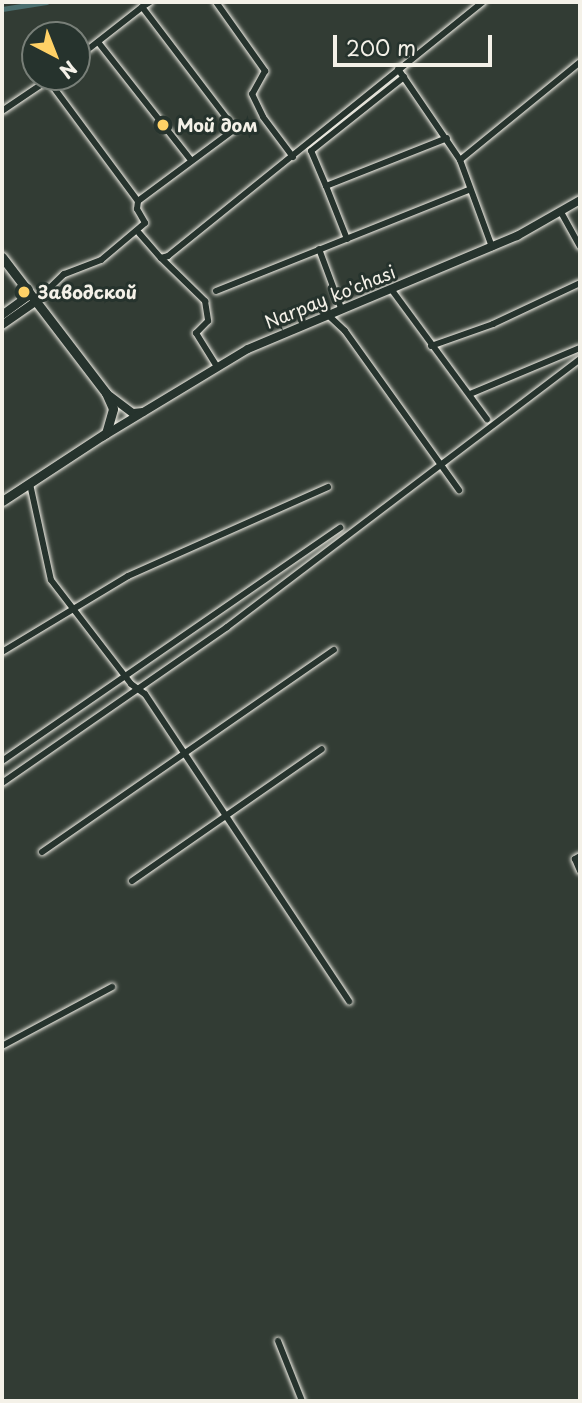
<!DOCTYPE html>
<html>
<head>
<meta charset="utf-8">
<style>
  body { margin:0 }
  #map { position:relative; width:582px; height:1403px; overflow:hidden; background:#323c34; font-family:"Playpen Sans",sans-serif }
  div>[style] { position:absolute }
  .canal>* { height:5px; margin:-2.5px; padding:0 2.5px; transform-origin:2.5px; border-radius:2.5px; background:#4a6e6e }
  .roads { filter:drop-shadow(0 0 2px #f4f1e8) drop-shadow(0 0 2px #f4f1e8) }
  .minor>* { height:6px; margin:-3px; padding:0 3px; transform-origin:3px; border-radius:3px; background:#26332d }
  .tertiary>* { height:8px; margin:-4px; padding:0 4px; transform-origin:4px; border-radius:4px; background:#26332d }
  .secondary>* { height:9px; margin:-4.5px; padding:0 4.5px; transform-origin:4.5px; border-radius:4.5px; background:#26332d }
  .dots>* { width:19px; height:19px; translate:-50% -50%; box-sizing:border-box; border:4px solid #26332d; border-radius:50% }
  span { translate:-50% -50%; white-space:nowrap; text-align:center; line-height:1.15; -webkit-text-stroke:6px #26332d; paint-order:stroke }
  .poi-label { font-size:18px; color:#f4f1e8; font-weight:700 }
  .left { translate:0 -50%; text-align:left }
  .street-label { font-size:18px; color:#f4f1e8 }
  .frame { position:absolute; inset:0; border:4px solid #f4f1e8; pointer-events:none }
  .north { position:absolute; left:21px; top:21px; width:70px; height:70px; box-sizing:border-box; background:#26332d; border:2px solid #787f78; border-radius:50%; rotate:138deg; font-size:19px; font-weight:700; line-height:28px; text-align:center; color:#f4f1e8 }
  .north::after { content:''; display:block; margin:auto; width:24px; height:32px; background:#ffd166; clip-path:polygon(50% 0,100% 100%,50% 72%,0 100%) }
  .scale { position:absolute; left:333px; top:35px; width:159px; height:32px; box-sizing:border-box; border:4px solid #f4f1e8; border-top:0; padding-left:9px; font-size:21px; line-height:24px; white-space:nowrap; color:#f4f1e8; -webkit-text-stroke:5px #26332d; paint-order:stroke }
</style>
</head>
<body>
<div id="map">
  <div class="canal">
    <i style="left:2px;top:9px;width:45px;rotate:-9deg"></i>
  </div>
  <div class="roads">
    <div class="minor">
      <i style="left:216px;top:2px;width:85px;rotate:54.6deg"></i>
      <i style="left:265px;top:71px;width:26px;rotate:119deg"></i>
      <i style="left:252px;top:94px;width:25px;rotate:64deg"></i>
      <i style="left:263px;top:117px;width:50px;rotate:53.1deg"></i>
      <i style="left:98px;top:42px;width:150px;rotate:51.8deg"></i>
      <i style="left:77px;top:58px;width:83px;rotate:-38.1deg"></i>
      <i style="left:398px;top:69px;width:110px;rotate:55.7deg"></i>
      <i style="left:460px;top:160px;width:93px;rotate:69.8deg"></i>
      <i style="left:2px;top:111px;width:55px;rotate:-34deg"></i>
      <i style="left:48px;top:80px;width:151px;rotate:53.4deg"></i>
      <i style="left:138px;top:201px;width:8px;rotate:97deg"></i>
      <i style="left:137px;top:209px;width:16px;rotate:60deg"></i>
      <i style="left:145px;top:223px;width:57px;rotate:139.9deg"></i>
      <i style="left:101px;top:260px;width:40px;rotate:159deg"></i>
      <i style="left:64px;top:274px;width:40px;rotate:136deg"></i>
      <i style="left:460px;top:160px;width:155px;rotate:-39.2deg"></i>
      <i style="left:326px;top:186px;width:38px;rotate:-113deg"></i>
      <i style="left:311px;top:151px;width:119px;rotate:-38.5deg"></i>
      <i style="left:138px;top:201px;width:121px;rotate:-36.6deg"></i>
      <i style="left:235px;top:129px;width:153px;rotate:-127.3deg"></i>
      <i style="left:142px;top:7px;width:9px;rotate:-32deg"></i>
      <i style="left:562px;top:214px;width:37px;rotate:61deg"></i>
      <i style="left:139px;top:233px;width:33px;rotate:49deg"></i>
      <i style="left:161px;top:258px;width:7px;rotate:-16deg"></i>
      <i style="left:168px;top:256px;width:405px;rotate:-38.9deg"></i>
      <i style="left:347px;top:239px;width:57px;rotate:-111.6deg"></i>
      <i style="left:326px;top:186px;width:130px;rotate:-21.6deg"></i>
      <i style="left:319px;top:249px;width:63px;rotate:69.6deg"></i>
      <i style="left:161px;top:258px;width:62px;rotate:44.3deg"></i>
      <i style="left:205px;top:301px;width:20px;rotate:81deg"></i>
      <i style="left:208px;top:321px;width:17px;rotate:135deg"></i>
      <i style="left:196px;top:333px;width:39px;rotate:58deg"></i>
      <i style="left:391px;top:289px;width:162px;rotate:53.6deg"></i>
      <i style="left:216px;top:291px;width:272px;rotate:-21.8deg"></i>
      <i style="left:328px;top:315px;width:23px;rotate:43deg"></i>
      <i style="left:345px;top:331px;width:196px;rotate:54.4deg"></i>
      <i style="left:431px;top:346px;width:66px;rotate:-19.5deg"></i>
      <i style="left:493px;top:324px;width:96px;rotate:-25.2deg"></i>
      <i style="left:470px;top:394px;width:119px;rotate:-22.7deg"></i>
      <i style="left:30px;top:484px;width:98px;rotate:77.7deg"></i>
      <i style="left:51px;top:580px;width:131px;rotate:52.4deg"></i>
      <i style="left:131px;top:684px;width:17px;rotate:36deg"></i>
      <i style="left:145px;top:694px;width:369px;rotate:56.4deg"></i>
      <i style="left:2px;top:652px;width:147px;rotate:-31.1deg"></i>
      <i style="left:128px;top:576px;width:219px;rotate:-24deg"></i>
      <i style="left:2px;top:761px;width:411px;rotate:-34.6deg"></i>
      <i style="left:2px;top:783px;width:274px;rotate:-34.7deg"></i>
      <i style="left:227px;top:627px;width:443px;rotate:-37.2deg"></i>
      <i style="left:42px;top:852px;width:355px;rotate:-34.7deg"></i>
      <i style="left:580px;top:856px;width:6px;rotate:149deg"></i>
      <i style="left:575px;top:859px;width:13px;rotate:67deg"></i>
      <i style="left:132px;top:881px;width:231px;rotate:-34.8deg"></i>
      <i style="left:2px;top:1046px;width:125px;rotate:-28.2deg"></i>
      <i style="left:278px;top:1341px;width:65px;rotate:68.2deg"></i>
    </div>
    <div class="tertiary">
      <i style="left:2px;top:315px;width:34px;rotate:-36deg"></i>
      <i style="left:2px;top:325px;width:40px;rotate:-34.9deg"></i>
      <i style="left:106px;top:393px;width:34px;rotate:37deg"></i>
      <i style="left:133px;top:413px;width:10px;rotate:-6deg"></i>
      <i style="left:102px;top:437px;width:170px;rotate:-31.1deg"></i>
      <i style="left:248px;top:349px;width:292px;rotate:-22.8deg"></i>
      <i style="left:517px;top:236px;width:73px;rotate:-29.7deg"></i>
    </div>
    <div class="secondary">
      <i style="left:2px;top:257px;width:171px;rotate:52.6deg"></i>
      <i style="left:106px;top:393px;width:17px;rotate:66deg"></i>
      <i style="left:113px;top:409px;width:25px;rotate:106deg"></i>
      <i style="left:106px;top:433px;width:124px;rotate:146.8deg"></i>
    </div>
  </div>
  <div class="dots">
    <i style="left:163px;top:125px;background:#ffd166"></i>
    <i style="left:24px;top:292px;background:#ffd166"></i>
  </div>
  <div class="poi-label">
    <span class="left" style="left:177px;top:125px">Мой дом</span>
    <span class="left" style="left:38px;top:292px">Заводской</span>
  </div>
  <div class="street-label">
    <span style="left:330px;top:297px;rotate:-22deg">Narpay ko'chasi</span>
  </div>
  <div class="frame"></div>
  <div class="north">N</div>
  <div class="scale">200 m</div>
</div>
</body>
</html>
